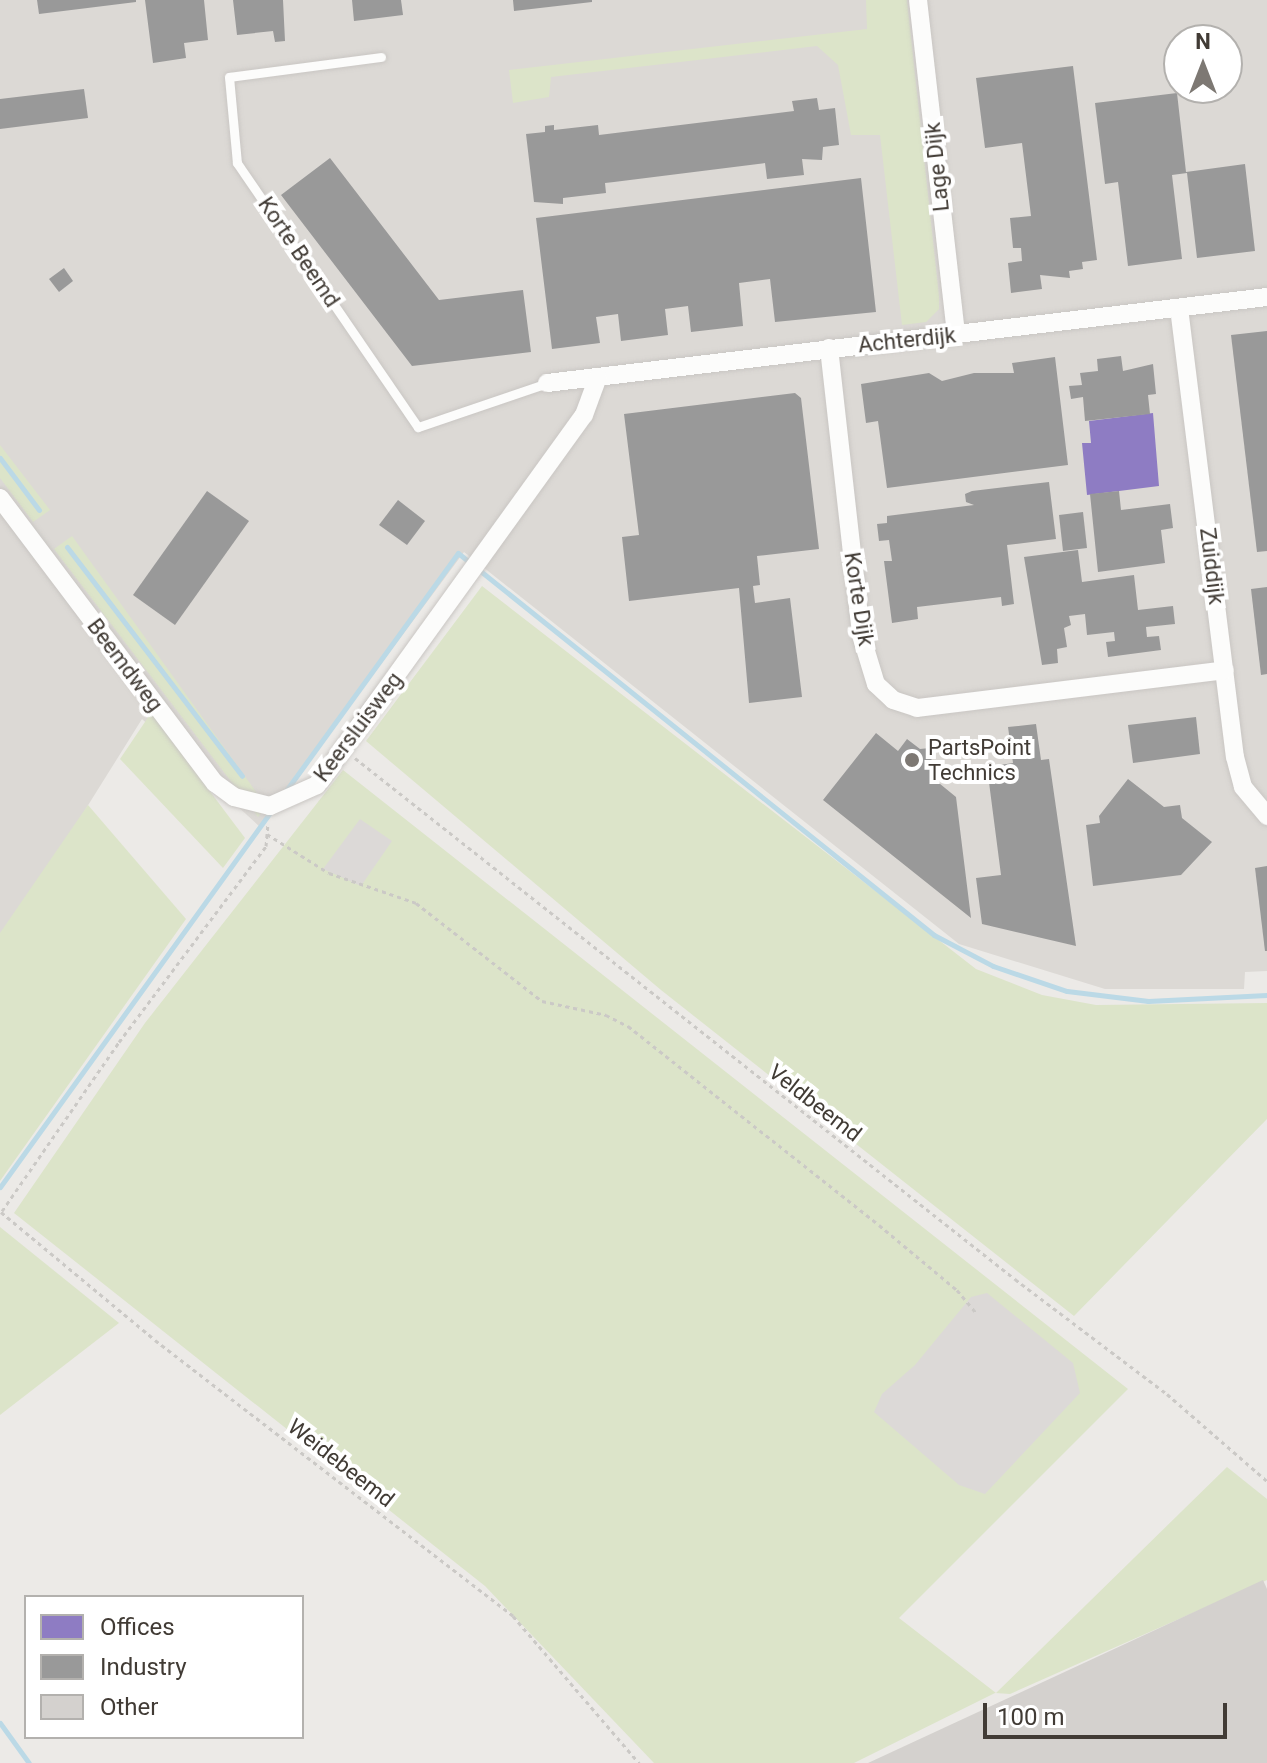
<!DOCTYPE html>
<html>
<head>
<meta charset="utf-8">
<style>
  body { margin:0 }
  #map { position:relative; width:1267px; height:1763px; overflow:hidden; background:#eceae7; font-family:Roboto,sans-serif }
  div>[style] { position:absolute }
  .industrial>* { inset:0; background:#dcd9d5 }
  .green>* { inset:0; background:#dce4c9 }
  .parking>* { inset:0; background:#dcd9d7 }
  .offices>* { inset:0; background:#8e7cc3 }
  .industry>* { inset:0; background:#999 }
  .stream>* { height:5px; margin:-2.5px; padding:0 2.5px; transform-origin:2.5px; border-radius:2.5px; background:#bbd9e6 }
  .building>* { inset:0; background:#d4d1ce }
  .path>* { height:3px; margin-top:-1.5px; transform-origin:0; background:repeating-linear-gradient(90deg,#cbc9c6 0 4px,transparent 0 8px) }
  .roads { filter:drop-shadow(0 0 2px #c9c6c3) drop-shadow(0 0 2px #c9c6c3) }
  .service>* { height:9px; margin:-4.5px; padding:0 4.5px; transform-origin:4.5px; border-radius:4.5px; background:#fcfcfb }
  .minor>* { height:18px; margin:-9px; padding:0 9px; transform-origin:9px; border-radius:9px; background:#fcfcfb }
  .dots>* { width:22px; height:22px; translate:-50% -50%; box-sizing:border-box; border:4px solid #fff; border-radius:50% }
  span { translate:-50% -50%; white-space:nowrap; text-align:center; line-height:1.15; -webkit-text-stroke:8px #fff; paint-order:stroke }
  .street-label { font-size:22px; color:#413b35 }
  .poi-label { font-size:22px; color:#413b35 }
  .left { translate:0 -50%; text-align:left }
  .legend { position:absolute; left:24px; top:1595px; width:280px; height:144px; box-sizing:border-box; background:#fff; border:2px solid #b3b1ae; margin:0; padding:10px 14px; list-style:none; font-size:24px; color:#413b35 }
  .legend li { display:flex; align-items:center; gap:16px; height:40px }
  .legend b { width:40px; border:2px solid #b3b1ae }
  .north { position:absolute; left:1163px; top:24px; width:80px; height:80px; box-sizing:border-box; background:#fff; border:2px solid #b3b1ae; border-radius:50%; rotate:0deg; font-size:22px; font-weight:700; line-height:32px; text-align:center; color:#413b35 }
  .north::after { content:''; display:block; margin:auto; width:28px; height:36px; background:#7d7873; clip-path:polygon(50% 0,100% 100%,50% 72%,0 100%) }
  .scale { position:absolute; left:983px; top:1703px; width:244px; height:36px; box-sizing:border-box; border:4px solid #413b35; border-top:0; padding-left:10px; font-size:24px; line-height:28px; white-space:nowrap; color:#413b35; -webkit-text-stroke:6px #fff; paint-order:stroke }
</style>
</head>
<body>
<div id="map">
  <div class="industrial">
    <i style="clip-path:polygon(evenodd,0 0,1267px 0,1267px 971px,1245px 972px,1244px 989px,1105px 989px,959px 944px,464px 552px,260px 827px,142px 719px,0 946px,0 0,1179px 40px,1227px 40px,1227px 88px,1179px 88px,1179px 40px)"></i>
  </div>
  <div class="green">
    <i style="clip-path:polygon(866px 0,907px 0,939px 296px,939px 309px,926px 322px,902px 325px,880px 135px,851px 135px,838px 65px,817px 46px,551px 77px,549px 97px,513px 103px,509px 70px,867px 29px)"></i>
    <i style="clip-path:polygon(0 445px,50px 510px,33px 522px,0 478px)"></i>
    <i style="clip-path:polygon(72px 536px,267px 807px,258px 817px,54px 549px)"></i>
    <i style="clip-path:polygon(482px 586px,976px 969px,1042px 995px,1096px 1005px,1267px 1003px,1267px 1119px,1074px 1316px,661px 990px,366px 741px)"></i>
    <i style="clip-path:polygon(151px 713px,245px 838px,223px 868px,120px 759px)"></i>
    <i style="clip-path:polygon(343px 770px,1128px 1389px,899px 1618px,996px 1693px,1227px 1467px,1267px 1499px,1267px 1580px,1010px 1694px,995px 1693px,854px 1763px,654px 1763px,485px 1586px,14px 1213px,145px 1023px)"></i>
    <i style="clip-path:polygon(88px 805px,186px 919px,0 1181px,0 933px)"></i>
    <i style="clip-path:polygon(0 1227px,119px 1323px,0 1415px)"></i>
  </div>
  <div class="parking">
    <i style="clip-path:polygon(360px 819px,392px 841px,361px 886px,323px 869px)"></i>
    <i style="clip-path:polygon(987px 1293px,1073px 1363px,1080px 1393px,985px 1494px,959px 1485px,874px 1412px,882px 1394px,915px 1365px,971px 1297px)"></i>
  </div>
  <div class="offices">
    <i style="clip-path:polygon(1153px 413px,1159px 486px,1087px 495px,1082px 443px,1091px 443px,1089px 421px)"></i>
  </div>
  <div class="industry">
    <i style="clip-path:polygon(37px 0,136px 0,136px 2px,39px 14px)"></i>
    <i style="clip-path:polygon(145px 0,204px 0,208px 40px,184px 43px,186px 58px,153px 63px)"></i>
    <i style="clip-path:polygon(233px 0,283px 0,285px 41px,275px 42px,273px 31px,237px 35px)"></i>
    <i style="clip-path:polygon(352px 0,401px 0,403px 15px,354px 21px)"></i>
    <i style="clip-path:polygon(513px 0,592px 0,592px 2px,514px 11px)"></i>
    <i style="clip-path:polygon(1073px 66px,1097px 260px,1082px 262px,1083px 269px,1069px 271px,1070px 278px,1040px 275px,1042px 289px,1011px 293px,1008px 263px,1022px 261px,1021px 248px,1013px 248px,1010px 218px,1031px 216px,1022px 143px,985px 148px,976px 78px)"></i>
    <i style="clip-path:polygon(84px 89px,88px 118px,0 129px,0 99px)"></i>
    <i style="clip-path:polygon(1177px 93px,1186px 172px,1245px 164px,1255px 251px,1197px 258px,1187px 173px,1172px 175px,1182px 259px,1128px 266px,1118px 182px,1105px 184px,1095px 103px)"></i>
    <i style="clip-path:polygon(817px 98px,819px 110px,835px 108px,839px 145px,823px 147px,822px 160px,802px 159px,804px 175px,767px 179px,765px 163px,614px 182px,605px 183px,606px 193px,563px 198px,563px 204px,534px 202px,526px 134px,545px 132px,545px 126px,554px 125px,554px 130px,598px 125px,599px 135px,794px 111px,792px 101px)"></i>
    <i style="clip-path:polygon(330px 158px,439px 300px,523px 290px,531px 352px,412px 366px,281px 195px)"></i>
    <i style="clip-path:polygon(861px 178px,876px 312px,775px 322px,770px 279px,739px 283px,743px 326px,691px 332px,688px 306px,665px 309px,668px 335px,621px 341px,618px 314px,596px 317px,600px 343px,552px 349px,536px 218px)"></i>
    <i style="clip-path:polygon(64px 268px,73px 281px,59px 292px,49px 279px)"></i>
    <i style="clip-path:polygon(1267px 331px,1267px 551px,1257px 552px,1231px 335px)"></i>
    <i style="clip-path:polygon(1121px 356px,1123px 371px,1153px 364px,1156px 394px,1148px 395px,1150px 414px,1085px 421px,1083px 397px,1071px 399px,1069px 386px,1082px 385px,1080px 373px,1098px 371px,1097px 359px)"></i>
    <i style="clip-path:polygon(1055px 357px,1068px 465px,887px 488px,878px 421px,866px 423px,861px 384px,929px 373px,942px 381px,974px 373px,1014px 373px,1012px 363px)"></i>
    <i style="clip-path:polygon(795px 393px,801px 398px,819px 549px,757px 556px,760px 585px,753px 586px,755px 603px,790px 598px,802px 697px,749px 703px,739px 588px,629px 601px,622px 537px,639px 535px,624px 414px)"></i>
    <i style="clip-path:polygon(1049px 482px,1056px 539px,1007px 545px,1014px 604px,1002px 606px,1001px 597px,917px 607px,918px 619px,892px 623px,884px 561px,892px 561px,889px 540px,879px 541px,877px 524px,887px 523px,887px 516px,974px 505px,966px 502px,965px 494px,972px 491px)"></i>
    <i style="clip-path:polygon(207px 491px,249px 521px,175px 625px,133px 595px)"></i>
    <i style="clip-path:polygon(1119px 491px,1121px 510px,1170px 504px,1173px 528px,1161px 530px,1165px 563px,1098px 572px,1090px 494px)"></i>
    <i style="clip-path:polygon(398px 500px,425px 521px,407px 545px,379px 525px)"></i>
    <i style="clip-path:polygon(1083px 512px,1087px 548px,1063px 551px,1059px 515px)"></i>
    <i style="clip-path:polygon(1078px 550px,1082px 582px,1134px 575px,1138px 610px,1173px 606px,1175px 624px,1146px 627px,1147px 637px,1159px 636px,1161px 650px,1108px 657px,1106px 642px,1115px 641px,1114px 632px,1087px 635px,1085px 614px,1069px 616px,1071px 625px,1064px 628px,1067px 647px,1057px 649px,1058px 663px,1042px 665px,1024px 557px)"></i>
    <i style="clip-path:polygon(1267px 587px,1267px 674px,1261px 675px,1251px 589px)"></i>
    <i style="clip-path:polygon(1196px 717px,1200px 754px,1133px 763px,1128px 725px)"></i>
    <i style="clip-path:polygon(1036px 724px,1041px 760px,1049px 759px,1076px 946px,982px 924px,976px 878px,1001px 875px,987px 767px,1013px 763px,1008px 727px)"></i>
    <i style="clip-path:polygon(876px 733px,898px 751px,907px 739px,920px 749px,930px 748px,934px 779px,956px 797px,971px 918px,823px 800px)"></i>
    <i style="clip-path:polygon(1128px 779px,1164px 807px,1180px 805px,1182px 818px,1212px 842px,1181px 875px,1093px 886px,1086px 825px,1100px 823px,1099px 816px)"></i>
    <i style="clip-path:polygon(1267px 866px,1267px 951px,1265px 951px,1255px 868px)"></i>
  </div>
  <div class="stream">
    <i style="left:0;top:458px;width:65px;rotate:53.1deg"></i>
    <i style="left:67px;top:547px;width:288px;rotate:52.6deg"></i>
    <i style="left:285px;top:792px;width:295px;rotate:-54.1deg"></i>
    <i style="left:458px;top:553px;width:610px;rotate:38.75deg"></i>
    <i style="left:934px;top:935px;width:67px;rotate:27.7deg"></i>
    <i style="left:993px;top:966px;width:78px;rotate:18.7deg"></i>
    <i style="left:1067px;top:991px;width:82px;rotate:7deg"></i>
    <i style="left:1148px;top:1001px;width:119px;rotate:-2.9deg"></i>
    <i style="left:0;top:1187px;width:465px;rotate:-54.2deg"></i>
    <i style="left:0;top:1723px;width:49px;rotate:54.1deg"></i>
  </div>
  <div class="building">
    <i style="clip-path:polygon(1263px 1580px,1267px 1589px,1267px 1763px,868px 1763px)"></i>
  </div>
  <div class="path">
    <i style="left:355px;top:758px;width:841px;rotate:38.29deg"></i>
    <i style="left:1015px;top:1279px;width:191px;rotate:37.1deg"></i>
    <i style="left:1167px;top:1394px;width:133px;rotate:41deg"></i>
    <i style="left:267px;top:834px;width:73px;rotate:32.2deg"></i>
    <i style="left:329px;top:873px;width:92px;rotate:19deg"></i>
    <i style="left:416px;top:903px;width:160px;rotate:37.9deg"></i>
    <i style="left:542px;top:1001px;width:66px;rotate:12.3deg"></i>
    <i style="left:606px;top:1015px;width:25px;rotate:27deg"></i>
    <i style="left:628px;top:1026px;width:320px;rotate:38.4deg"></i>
    <i style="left:879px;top:1225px;width:102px;rotate:39.8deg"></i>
    <i style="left:957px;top:1290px;width:30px;rotate:50deg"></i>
    <i style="left:2px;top:1211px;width:206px;rotate:-55.3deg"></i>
    <i style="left:119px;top:1042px;width:245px;rotate:-53.1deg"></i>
    <i style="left:266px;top:846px;width:22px;rotate:-85deg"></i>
    <i style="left:1px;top:1212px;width:200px;rotate:39.7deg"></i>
    <i style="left:155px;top:1340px;width:452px;rotate:37.6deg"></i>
    <i style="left:513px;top:1616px;width:194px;rotate:49.4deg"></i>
  </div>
  <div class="roads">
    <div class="service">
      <i style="left:381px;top:57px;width:153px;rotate:172.5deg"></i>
      <i style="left:229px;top:77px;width:86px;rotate:84.7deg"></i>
      <i style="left:237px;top:163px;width:320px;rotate:55.6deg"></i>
      <i style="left:418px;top:427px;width:136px;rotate:-18.8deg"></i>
    </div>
    <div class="minor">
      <i style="left:918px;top:0;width:337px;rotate:83.5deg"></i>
      <i style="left:1179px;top:308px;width:452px;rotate:82.9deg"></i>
      <i style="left:1235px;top:757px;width:31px;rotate:75deg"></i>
      <i style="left:1243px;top:787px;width:38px;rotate:50deg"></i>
      <i style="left:829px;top:348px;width:289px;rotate:83.6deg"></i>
      <i style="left:861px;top:635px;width:51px;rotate:73deg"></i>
      <i style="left:876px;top:684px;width:23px;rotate:43deg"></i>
      <i style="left:893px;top:700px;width:25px;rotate:18deg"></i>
      <i style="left:917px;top:708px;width:310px;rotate:-7deg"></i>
      <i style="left:547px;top:383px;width:725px;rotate:-6.81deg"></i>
      <i style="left:0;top:498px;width:357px;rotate:53deg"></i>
      <i style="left:215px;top:783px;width:24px;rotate:36deg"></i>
      <i style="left:234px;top:797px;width:37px;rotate:14deg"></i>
      <i style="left:270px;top:806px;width:51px;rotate:-24.1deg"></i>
      <i style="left:317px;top:785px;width:456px;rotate:-54.2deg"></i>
      <i style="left:584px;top:415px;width:40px;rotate:-69.8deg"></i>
    </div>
  </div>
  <div class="dots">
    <i style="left:912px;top:760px;background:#7d7873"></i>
  </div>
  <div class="street-label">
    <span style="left:937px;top:167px;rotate:-96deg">Lage Dijk</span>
    <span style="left:299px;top:252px;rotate:56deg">Korte Beemd</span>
    <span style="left:907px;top:340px;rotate:-6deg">Achterdijk</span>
    <span style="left:1212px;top:566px;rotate:83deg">Zuiddijk</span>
    <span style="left:859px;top:599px;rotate:81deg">Korte Dijk</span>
    <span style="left:125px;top:665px;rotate:53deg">Beemdweg</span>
    <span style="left:358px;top:727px;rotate:-53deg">Keersluisweg</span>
    <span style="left:815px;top:1103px;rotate:38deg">Veldbeemd</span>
    <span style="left:341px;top:1463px;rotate:38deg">Weidebeemd</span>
  </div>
  <div class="poi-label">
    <span class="left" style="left:928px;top:760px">PartsPoint<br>Technics</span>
  </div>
  <ul class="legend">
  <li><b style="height:22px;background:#8e7cc3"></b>Offices</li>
  <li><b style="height:22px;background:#999"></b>Industry</li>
  <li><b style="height:22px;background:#d4d1ce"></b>Other</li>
  </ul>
  <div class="north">N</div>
  <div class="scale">100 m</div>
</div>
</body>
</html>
